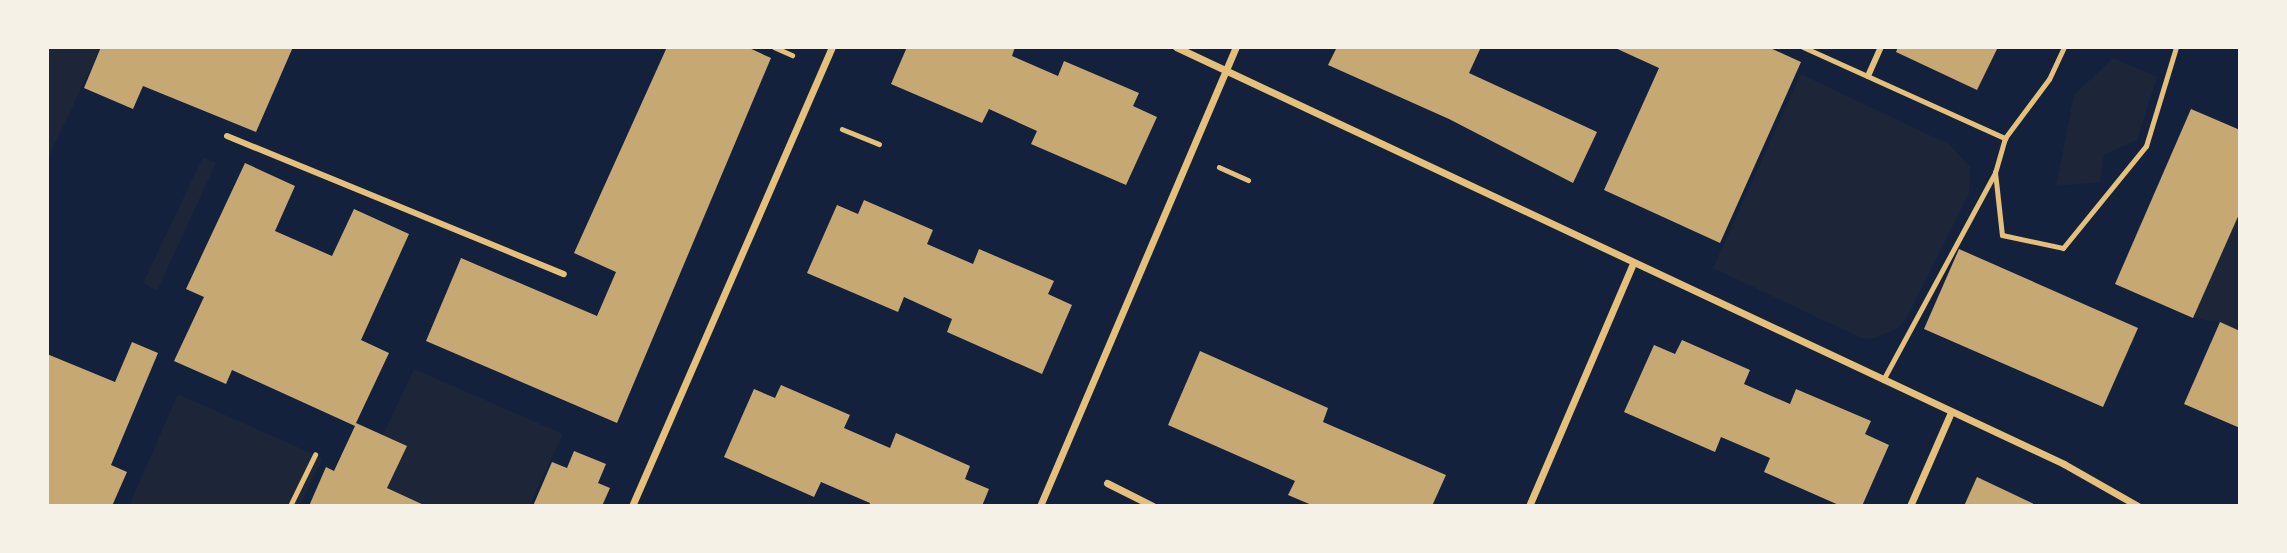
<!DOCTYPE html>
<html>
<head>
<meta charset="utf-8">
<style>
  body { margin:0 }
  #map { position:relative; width:2287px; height:553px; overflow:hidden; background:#14213d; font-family:"DM Sans",sans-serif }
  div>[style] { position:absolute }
  .green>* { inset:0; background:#1d2539 }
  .building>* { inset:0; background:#c6a872 }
  .path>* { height:4.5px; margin:-2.25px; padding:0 2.25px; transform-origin:2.25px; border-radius:2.25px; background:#e5c07b }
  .service>* { height:5px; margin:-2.5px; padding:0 2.5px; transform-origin:2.5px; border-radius:2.5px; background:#e5c07b }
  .pedestrian>* { height:6px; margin:-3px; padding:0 3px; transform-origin:3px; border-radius:3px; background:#e5c07b }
  .minor>* { height:7px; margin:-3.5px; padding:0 3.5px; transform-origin:3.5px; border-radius:3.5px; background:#e5c07b }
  span { translate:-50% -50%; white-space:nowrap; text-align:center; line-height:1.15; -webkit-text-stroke:5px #f6f1e7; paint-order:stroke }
  .frame { position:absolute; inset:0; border:49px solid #f6f1e7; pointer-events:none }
</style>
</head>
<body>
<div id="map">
  <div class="green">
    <i style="clip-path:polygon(47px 47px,101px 47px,47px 160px)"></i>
    <i style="clip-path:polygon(2113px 58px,2157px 77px,2137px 140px,2104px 155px,2100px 182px,2056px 186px,2074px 95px)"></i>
    <i style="clip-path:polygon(1801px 74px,1950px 145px,1970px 167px,1969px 193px,1906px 319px,1898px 328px,1873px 339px,1861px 338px,1713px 268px)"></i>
    <i style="clip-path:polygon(203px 157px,216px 163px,157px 291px,143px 283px)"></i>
    <i style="clip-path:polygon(2240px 212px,2240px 331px,2219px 322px,2193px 318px)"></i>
    <i style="clip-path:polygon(414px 369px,563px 434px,529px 506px,426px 506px,387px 488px,407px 446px,383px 435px)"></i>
    <i style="clip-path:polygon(178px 394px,322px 458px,300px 506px,129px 506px)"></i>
  </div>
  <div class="building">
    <i style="clip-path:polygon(101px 47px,293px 47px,256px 132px,143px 86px,133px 109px,84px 88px)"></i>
    <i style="clip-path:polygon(667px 47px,747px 47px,771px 58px,617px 423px,426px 341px,461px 258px,597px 316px,616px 272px,574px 253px)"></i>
    <i style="clip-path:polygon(907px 47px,1015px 47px,1012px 56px,1058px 76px,1064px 61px,1139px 93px,1133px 106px,1157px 117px,1126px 185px,1031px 144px,1037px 131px,989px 109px,982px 123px,891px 84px)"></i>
    <i style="clip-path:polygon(1337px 47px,1481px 47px,1469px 73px,1597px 132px,1573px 183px,1449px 119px,1328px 65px)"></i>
    <i style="clip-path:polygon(1613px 47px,1768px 47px,1801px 62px,1720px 243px,1604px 190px,1659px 68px)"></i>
    <i style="clip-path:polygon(1898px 47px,1998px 47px,1977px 90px,1896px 52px)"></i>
    <i style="clip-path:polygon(2191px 109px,2240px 130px,2240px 212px,2193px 318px,2115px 284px)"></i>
    <i style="clip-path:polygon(245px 163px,295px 186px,275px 231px,332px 256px,354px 209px,409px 234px,361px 340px,389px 353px,356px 423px,407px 446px,387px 488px,426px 506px,309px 506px,326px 467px,334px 471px,355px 426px,232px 370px,226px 384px,174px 361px,204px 297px,186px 289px)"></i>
    <i style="clip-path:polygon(864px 200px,933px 230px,927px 244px,973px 264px,979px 249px,1054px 281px,1048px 294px,1072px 305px,1042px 374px,947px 332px,952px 319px,904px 297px,898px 312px,807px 273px,837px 205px,858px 214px)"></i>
    <i style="clip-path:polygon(1959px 249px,2138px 328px,2103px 407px,1924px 329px)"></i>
    <i style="clip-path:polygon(2220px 322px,2240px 331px,2240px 428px,2184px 404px)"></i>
    <i style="clip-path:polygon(1682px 340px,1750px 370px,1744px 384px,1790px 404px,1796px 389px,1871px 421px,1865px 434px,1889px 445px,1862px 506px,1841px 506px,1764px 472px,1770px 458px,1721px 437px,1715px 452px,1624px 412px,1654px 345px,1675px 354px)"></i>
    <i style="clip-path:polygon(132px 342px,158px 353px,111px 465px,127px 472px,112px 506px,47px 506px,47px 354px,115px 382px)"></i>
    <i style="clip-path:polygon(1200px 351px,1328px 408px,1323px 422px,1446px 475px,1432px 506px,1314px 506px,1288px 495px,1295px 481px,1168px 425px)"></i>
    <i style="clip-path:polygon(781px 385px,850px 415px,844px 428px,890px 448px,896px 433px,970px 466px,965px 479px,989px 489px,982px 506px,869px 506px,870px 503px,821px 482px,814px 497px,724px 457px,754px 389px,775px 398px)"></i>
    <i style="clip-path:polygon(574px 451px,606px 464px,598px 483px,610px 488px,602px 506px,533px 506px,552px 462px,567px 468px)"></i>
    <i style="clip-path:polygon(1977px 477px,2038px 506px,1964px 506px)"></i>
  </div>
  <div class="path">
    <i style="left:774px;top:47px;width:20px;rotate:24deg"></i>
    <i style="left:842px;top:129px;width:40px;rotate:22deg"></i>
    <i style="left:1219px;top:167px;width:32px;rotate:24deg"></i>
    <i style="left:290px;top:506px;width:57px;rotate:-63.9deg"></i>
  </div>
  <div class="service">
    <i style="left:1803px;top:47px;width:222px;rotate:24.3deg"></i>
    <i style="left:2064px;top:47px;width:35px;rotate:115deg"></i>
    <i style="left:2049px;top:79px;width:74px;rotate:126.7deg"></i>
    <i style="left:2005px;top:138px;width:35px;rotate:106deg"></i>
    <i style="left:1995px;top:172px;width:63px;rotate:83.7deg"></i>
    <i style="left:2002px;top:235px;width:62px;rotate:12deg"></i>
    <i style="left:2063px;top:248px;width:132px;rotate:-50.9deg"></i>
    <i style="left:2146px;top:146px;width:103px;rotate:-73.1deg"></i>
    <i style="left:1883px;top:380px;width:235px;rotate:-61.6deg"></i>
  </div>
  <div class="pedestrian">
    <i style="left:1868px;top:76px;width:32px;rotate:-66deg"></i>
    <i style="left:227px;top:136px;width:364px;rotate:22.3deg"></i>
  </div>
  <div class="minor">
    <i style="left:1176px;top:47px;width:981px;rotate:25.15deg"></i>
    <i style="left:2064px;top:464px;width:85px;rotate:29.6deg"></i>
    <i style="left:1107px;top:483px;width:51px;rotate:26.6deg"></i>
    <i style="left:632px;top:506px;width:501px;rotate:-66.46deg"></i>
    <i style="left:1040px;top:506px;width:499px;rotate:-66.9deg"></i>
    <i style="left:1529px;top:506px;width:264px;rotate:-66.8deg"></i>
    <i style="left:1910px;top:506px;width:103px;rotate:-66.4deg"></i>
  </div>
  <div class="frame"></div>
</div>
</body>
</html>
